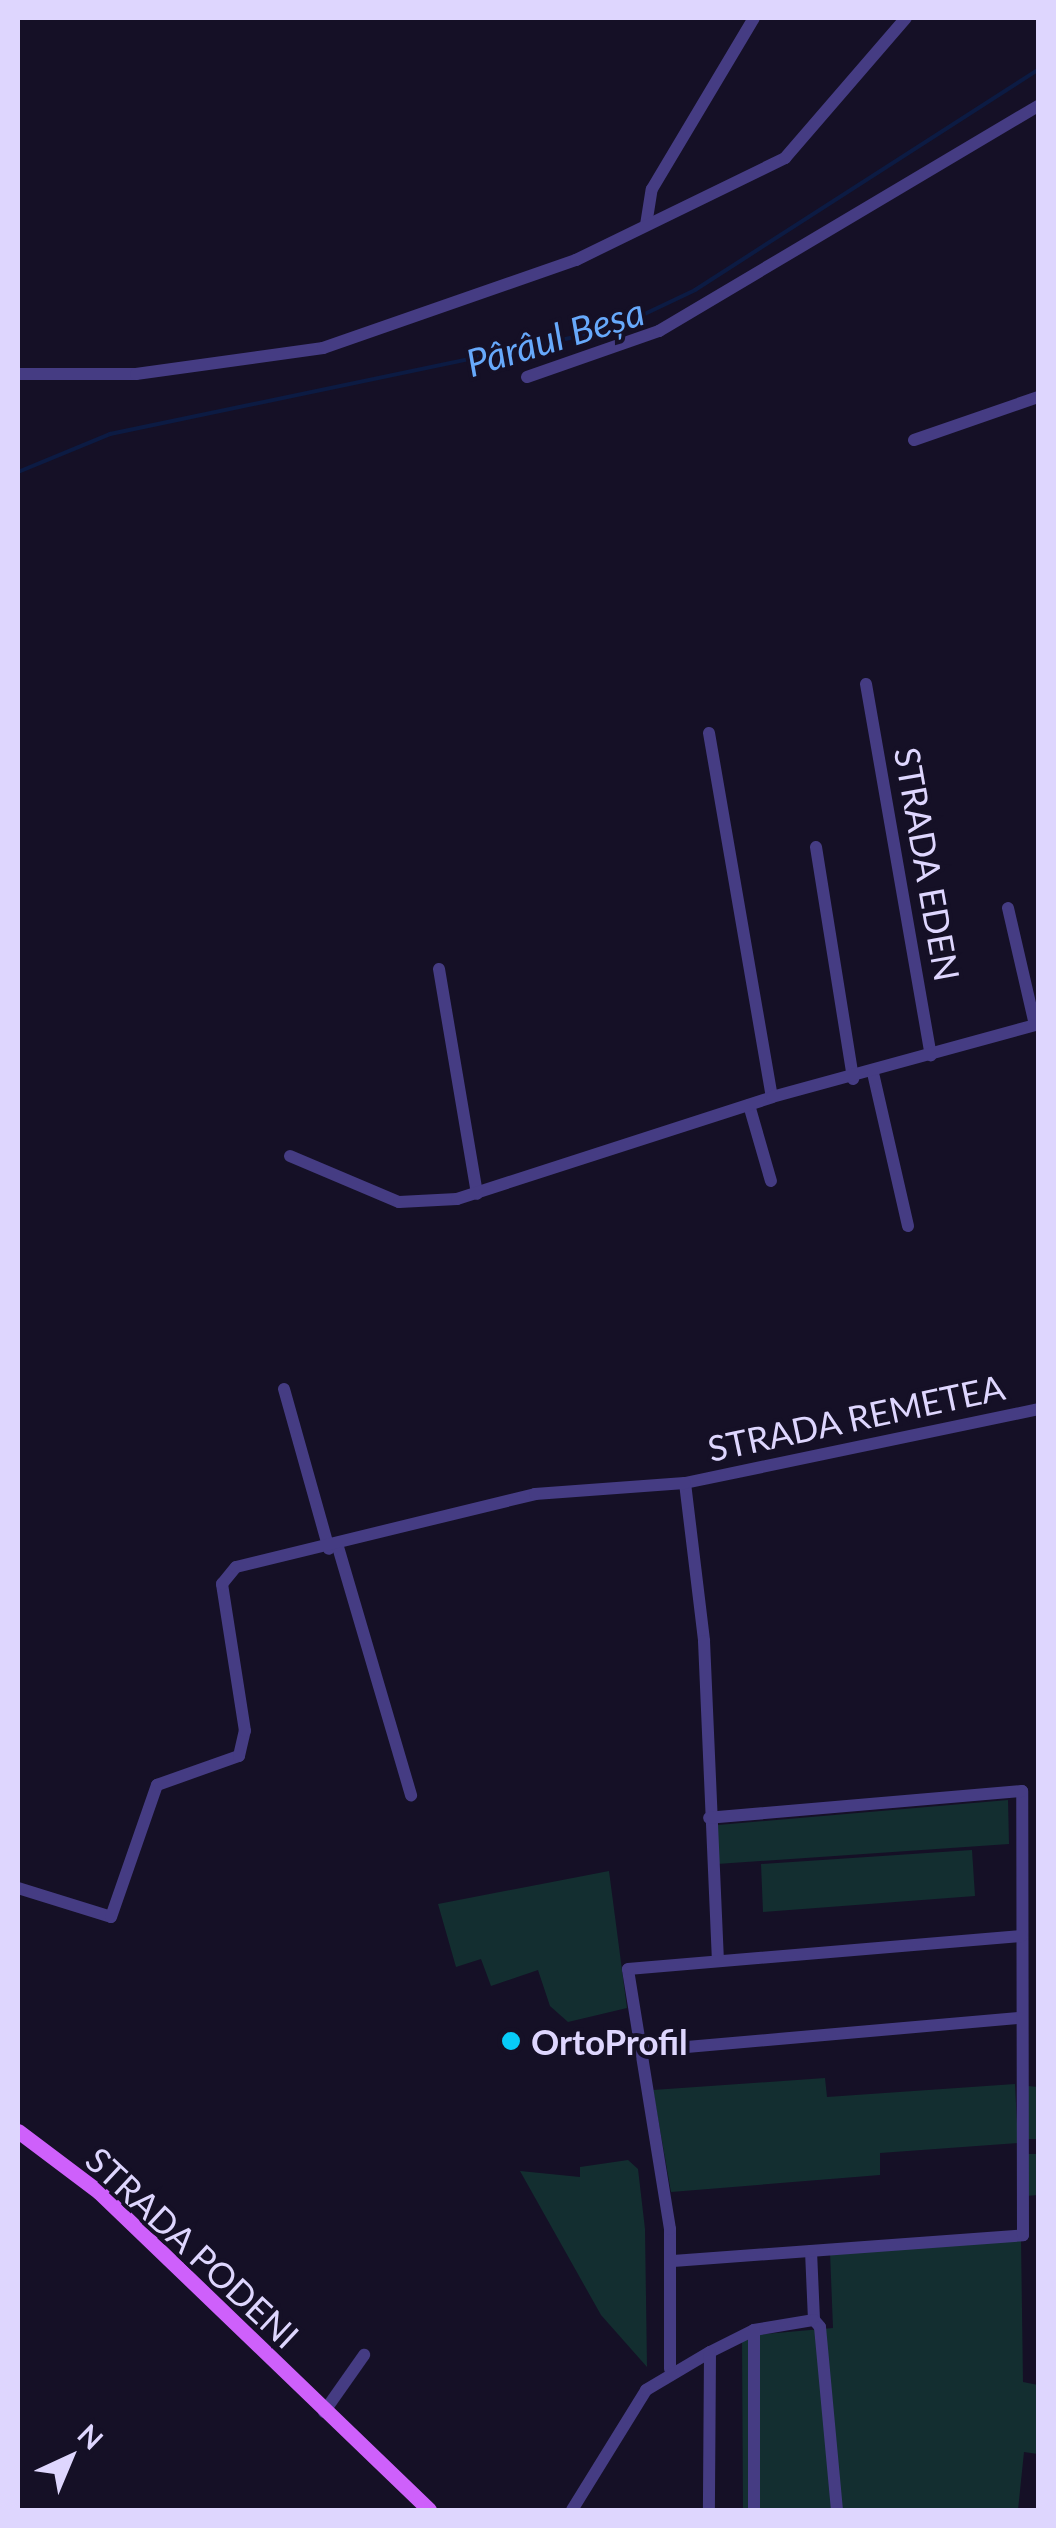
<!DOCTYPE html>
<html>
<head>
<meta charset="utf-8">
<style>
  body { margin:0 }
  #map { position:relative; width:1056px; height:2528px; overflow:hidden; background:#151026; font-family:Lato,sans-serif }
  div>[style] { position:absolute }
  .green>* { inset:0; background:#132e30 }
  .stream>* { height:4px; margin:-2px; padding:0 2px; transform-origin:2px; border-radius:2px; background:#0c1b43 }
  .minor>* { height:12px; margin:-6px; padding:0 6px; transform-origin:6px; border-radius:6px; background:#453c83 }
  .major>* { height:15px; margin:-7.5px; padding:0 7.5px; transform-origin:7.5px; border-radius:7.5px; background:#ce60fb }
  .dots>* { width:28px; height:28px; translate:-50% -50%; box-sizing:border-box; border:5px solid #151026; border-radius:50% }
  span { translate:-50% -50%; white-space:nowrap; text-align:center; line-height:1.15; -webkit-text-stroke:8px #151026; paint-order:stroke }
  .street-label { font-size:35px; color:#ded6fe }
  .poi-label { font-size:35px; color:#ded6fe; font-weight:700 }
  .left { translate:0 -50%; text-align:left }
  .water-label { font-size:38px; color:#67a9fb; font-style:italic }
  .frame { position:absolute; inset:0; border:20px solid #ded6fe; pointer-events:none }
  .north { position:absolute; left:20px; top:2408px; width:100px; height:100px; -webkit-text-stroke:8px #151026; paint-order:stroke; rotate:44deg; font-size:28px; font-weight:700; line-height:40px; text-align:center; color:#ded6fe }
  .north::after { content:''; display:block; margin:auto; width:35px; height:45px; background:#ded6fe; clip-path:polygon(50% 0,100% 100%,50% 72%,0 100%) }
</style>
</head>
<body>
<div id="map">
  <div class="green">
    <i style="clip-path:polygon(1008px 1800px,1009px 1844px,717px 1864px,718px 1825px)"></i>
    <i style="clip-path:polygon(972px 1850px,975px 1896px,763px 1912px,761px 1864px)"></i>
    <i style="clip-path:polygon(609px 1871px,627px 2008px,568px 2022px,550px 2006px,538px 1970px,491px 1986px,481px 1959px,456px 1967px,438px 1904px)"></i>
    <i style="clip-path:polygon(825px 2078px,827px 2097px,1015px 2084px,1018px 2143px,880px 2153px,880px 2175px,671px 2192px,653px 2090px)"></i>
    <i style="clip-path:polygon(1028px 2086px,1038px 2087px,1038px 2139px,1028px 2139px)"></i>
    <i style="clip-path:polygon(1026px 2154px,1038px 2154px,1038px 2195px,1026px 2196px)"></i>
    <i style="clip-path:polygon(628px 2160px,638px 2169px,645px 2229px,647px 2367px,601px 2315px,520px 2171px,580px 2177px,580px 2167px)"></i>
    <i style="clip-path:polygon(1021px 2238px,1023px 2382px,1038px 2385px,1038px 2454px,1024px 2452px,1018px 2510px,743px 2510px,742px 2336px,833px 2328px,830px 2252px)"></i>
  </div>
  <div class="stream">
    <i style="left:18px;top:472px;width:100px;rotate:-22.4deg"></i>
    <i style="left:110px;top:434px;width:514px;rotate:-11.79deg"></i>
    <i style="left:613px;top:329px;width:91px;rotate:-25.4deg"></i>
    <i style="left:695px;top:290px;width:407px;rotate:-32.7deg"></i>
  </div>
  <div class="minor">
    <i style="left:646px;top:225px;width:36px;rotate:-81deg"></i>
    <i style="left:652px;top:189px;width:199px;rotate:-59.2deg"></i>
    <i style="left:18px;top:374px;width:118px"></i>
    <i style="left:136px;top:374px;width:189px;rotate:-7.9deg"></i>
    <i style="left:323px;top:348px;width:268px;rotate:-19.2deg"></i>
    <i style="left:576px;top:260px;width:233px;rotate:-26deg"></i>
    <i style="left:785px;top:158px;width:185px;rotate:-49.2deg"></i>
    <i style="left:527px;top:377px;width:140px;rotate:-19.2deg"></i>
    <i style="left:659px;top:331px;width:441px;rotate:-30.7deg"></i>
    <i style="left:914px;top:440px;width:131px;rotate:-19.1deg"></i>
    <i style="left:866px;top:684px;width:377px;rotate:80.1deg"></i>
    <i style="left:709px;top:733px;width:369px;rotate:80.2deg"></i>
    <i style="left:816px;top:847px;width:235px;rotate:80.9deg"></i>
    <i style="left:1008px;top:908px;width:120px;rotate:77deg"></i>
    <i style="left:439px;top:969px;width:228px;rotate:80.4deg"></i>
    <i style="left:873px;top:1073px;width:157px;rotate:77.1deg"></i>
    <i style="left:749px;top:1105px;width:79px;rotate:73.9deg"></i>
    <i style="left:290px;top:1156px;width:118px;rotate:22.9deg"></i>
    <i style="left:399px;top:1202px;width:58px;rotate:-3deg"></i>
    <i style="left:457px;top:1199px;width:331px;rotate:-17.9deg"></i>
    <i style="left:772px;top:1097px;width:276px;rotate:-15.3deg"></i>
    <i style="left:284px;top:1389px;width:166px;rotate:74.3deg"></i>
    <i style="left:685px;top:1483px;width:159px;rotate:83.1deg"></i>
    <i style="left:704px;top:1641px;width:318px;rotate:87.5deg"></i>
    <i style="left:685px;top:1483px;width:361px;rotate:-11.8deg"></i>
    <i style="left:338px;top:1547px;width:259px;rotate:73.6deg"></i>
    <i style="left:18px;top:1888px;width:97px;rotate:17.3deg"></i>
    <i style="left:111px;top:1917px;width:140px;rotate:-70.8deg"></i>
    <i style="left:157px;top:1785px;width:87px;rotate:-19.5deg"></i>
    <i style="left:239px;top:1756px;width:26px;rotate:-77deg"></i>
    <i style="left:245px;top:1731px;width:149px;rotate:-98.9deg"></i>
    <i style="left:222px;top:1584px;width:22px;rotate:-51deg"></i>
    <i style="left:236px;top:1567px;width:308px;rotate:-13.7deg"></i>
    <i style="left:535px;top:1494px;width:150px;rotate:-4.2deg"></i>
    <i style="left:641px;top:2051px;width:382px;rotate:-5deg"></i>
    <i style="left:811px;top:2251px;width:69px;rotate:87.5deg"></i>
    <i style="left:673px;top:2261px;width:351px;rotate:-4.2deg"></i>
    <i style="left:1023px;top:2235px;width:444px;rotate:-90.1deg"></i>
    <i style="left:1022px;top:1791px;width:314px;rotate:175.1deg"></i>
    <i style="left:710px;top:2352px;width:49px;rotate:-26.6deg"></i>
    <i style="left:754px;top:2330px;width:61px;rotate:-9.5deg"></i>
    <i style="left:814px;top:2320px;width:9px;rotate:49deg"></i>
    <i style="left:820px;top:2327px;width:184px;rotate:84.7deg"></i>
    <i style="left:670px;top:2369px;width:140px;rotate:-90deg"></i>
    <i style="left:670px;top:2229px;width:263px;rotate:-99.2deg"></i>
    <i style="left:628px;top:1969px;width:395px;rotate:-4.8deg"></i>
    <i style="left:324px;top:2412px;width:70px;rotate:-54.9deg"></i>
    <i style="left:572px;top:2510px;width:141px;rotate:-58.3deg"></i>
    <i style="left:646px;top:2390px;width:74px;rotate:-30.7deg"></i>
    <i style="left:710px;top:2352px;width:158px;rotate:90.4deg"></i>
    <i style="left:754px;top:2510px;width:180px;rotate:-90deg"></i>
  </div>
  <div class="major">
    <i style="left:18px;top:2131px;width:101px;rotate:37deg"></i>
    <i style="left:99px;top:2192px;width:458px;rotate:43.9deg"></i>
  </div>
  <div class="dots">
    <i style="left:511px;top:2041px;background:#07cbf8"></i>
  </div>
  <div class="street-label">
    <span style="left:928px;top:864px;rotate:80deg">STRADA EDEN</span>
    <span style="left:856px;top:1417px;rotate:-12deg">STRADA REMETEA</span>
    <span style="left:193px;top:2247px;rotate:43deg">STRADA PODENI</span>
  </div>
  <div class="poi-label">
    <span class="left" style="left:531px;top:2041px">OrtoProfil</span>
  </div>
  <div class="water-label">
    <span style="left:555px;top:337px;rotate:-17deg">Pârâul Beșa</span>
  </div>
  <div class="frame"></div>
  <div class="north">N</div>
</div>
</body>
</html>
